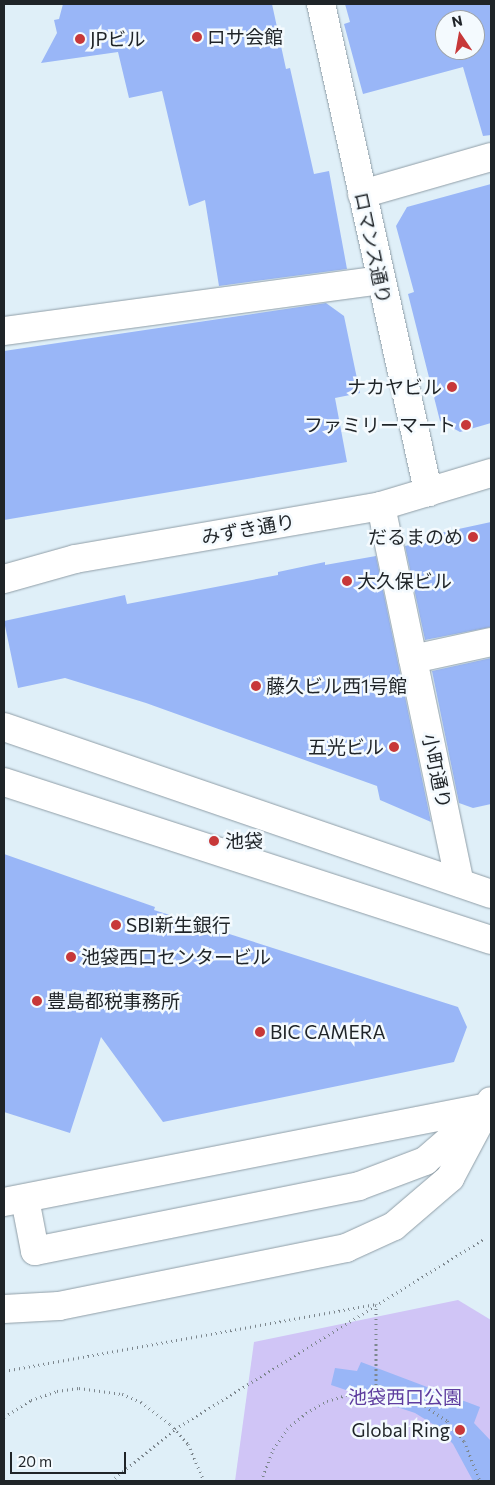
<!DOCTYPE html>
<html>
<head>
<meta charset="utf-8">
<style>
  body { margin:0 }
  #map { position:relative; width:495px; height:1485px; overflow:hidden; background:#dfeff8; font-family:Commissioner,"Noto Sans JP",sans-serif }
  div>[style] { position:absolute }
  .green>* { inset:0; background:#d0c5f6 }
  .building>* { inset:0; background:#99b6f7 }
  .path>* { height:3px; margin-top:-1.5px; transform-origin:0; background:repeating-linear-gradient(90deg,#7d878e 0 1px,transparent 0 5px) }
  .roads { filter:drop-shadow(0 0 1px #909ea7) drop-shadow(0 0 1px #909ea7) }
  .minor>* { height:28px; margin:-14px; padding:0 14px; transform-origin:14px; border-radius:14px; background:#fff }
  .dots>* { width:14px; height:14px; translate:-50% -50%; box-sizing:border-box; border:2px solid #f4fafe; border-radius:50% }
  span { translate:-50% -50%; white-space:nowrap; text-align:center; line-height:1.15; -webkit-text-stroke:5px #f4fafe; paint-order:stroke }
  .poi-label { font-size:19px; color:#1f2428 }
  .left { translate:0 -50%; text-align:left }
  .right { translate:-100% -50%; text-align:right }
  .street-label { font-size:19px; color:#1f2428 }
  .park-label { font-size:19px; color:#5e3d9f }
  .frame { position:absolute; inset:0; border:5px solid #1f2428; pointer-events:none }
  .north { position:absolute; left:435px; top:10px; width:50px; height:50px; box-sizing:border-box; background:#f4fafe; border:1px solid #9fa4a8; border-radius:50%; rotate:348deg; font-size:14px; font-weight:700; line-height:20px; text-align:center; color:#1f2428 }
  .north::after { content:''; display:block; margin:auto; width:18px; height:22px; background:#c73839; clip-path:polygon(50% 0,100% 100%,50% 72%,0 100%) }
  .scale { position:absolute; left:10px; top:1452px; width:116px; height:22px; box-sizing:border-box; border:2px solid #1f2428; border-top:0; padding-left:6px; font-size:15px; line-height:18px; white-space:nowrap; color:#1f2428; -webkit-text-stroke:4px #f4fafe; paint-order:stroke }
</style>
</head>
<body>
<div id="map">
  <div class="green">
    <i style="clip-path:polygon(458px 1300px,491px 1320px,491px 1481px,235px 1481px,254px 1342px)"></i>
  </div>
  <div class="building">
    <i style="clip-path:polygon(63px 4px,272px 4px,286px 69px,290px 68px,314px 174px,329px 171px,347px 269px,219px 286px,205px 200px,189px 206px,162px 91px,129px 98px,118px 52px,41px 63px,57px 33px,54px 20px,59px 19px)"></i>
    <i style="clip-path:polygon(evenodd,345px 4px,491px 4px,491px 135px,483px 136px,463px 67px,363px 94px,344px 24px,350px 22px,345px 4px,445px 20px,475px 20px,475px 50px,445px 50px,445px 20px)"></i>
    <i style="clip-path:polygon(491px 184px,491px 423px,460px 432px,440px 421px,408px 294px,414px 292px,396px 226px,407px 207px)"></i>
    <i style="clip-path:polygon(326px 303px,344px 316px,360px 393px,335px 398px,347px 462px,4px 520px,4px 351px)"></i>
    <i style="clip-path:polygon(491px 522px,491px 627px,425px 640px,405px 546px,441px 538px,440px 533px)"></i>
    <i style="clip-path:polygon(376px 556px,431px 822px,380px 800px,377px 786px,146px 703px,65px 678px,18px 688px,4px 621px,125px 595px,127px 604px,278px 575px,278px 572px,325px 562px,325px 565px)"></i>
    <i style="clip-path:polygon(491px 658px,491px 804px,473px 808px,459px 803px,432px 671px)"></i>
    <i style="clip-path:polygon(4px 854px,155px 907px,154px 910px,458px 1007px,467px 1027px,454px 1062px,163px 1122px,101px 1037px,70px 1133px,4px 1112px)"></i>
    <i style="clip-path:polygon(361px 1362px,480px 1407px,474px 1423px,491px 1441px,491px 1481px,473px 1481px,453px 1444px,436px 1426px,415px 1413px,331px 1385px,335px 1368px,357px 1371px)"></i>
  </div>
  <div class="path">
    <i style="left:4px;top:1371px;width:378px;rotate:-10.2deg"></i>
    <i style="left:376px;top:1304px;width:88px;rotate:90deg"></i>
    <i style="left:4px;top:1417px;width:32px;rotate:-32deg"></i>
    <i style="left:31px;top:1400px;width:28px;rotate:-19deg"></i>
    <i style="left:57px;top:1391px;width:22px;rotate:-8deg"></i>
    <i style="left:79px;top:1388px;width:43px;rotate:7.9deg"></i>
    <i style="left:122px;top:1394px;width:21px;rotate:23deg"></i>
    <i style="left:141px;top:1402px;width:36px;rotate:37deg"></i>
    <i style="left:170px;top:1424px;width:27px;rotate:48deg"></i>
    <i style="left:188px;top:1444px;width:40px;rotate:66.6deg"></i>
    <i style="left:115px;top:1478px;width:77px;rotate:-39.2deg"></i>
    <i style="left:175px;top:1429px;width:364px;rotate:-31.6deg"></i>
    <i style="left:261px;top:1481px;width:34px;rotate:-69deg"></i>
    <i style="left:273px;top:1449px;width:24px;rotate:-55deg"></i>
    <i style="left:287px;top:1429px;width:25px;rotate:-40deg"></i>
    <i style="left:306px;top:1413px;width:24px;rotate:-30deg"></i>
    <i style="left:327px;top:1401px;width:24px;rotate:-17deg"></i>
    <i style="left:350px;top:1394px;width:26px;rotate:-4deg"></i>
    <i style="left:376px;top:1392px;width:26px;rotate:9deg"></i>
    <i style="left:402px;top:1396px;width:25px;rotate:23deg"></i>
    <i style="left:425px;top:1406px;width:27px;rotate:34deg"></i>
    <i style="left:447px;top:1421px;width:26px;rotate:50deg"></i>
    <i style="left:464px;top:1441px;width:43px;rotate:68.2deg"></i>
  </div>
  <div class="roads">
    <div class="minor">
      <i style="left:321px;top:4px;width:500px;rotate:77.6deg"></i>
      <i style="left:362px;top:194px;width:134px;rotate:-16deg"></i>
      <i style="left:4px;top:331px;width:379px;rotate:-7.7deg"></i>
      <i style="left:381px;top:506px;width:385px;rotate:78.2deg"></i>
      <i style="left:4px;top:579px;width:74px;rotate:-15.7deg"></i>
      <i style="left:75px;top:559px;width:311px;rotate:-9.8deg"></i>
      <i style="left:381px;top:506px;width:115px;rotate:-16.7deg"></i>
      <i style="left:413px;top:659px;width:80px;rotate:-12.3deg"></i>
      <i style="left:4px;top:727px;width:515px;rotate:18.93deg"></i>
      <i style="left:4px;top:782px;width:512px;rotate:17.97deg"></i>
      <i style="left:25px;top:1199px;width:53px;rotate:79.1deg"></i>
      <i style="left:35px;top:1251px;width:330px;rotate:-11.3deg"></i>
      <i style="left:359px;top:1186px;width:71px;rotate:-20.7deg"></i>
      <i style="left:425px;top:1161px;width:69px;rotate:-40.9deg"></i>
      <i style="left:4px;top:1202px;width:491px;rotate:-11.1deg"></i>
      <i style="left:4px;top:1309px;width:55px;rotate:-3.1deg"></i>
      <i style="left:59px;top:1306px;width:293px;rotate:-11.4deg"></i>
      <i style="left:346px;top:1248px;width:53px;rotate:-24.6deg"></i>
      <i style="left:394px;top:1226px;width:74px;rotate:-40.6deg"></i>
      <i style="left:450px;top:1178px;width:87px;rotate:-62deg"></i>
    </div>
  </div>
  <div class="dots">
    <i style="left:197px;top:37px;background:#c73839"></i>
    <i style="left:80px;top:39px;background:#c73839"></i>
    <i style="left:452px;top:387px;background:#c73839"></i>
    <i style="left:466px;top:425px;background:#c73839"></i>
    <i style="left:473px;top:537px;background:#c73839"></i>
    <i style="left:347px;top:581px;background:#c73839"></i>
    <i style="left:256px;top:686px;background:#c73839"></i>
    <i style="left:394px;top:747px;background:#c73839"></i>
    <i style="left:214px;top:841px;background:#c73839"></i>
    <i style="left:116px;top:925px;background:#c73839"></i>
    <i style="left:71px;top:957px;background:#c73839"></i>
    <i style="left:37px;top:1001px;background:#c73839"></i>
    <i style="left:260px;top:1032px;background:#c73839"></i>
    <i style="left:460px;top:1430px;background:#c73839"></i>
  </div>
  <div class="poi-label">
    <span class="left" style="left:207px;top:37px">ロサ会館</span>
    <span class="left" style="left:90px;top:39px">JPビル</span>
    <span class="right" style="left:442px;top:387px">ナカヤビル</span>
    <span class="right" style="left:456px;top:425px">ファミリーマート</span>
    <span class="right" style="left:463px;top:537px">だるまのめ</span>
    <span class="left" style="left:357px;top:581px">大久保ビル</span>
    <span class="left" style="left:266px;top:686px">藤久ビル西1号館</span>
    <span class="right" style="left:384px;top:747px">五光ビル</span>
    <span class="left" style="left:225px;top:841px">池袋</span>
    <span class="left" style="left:126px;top:925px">SBI新生銀行</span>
    <span class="left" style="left:81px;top:957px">池袋西口センタービル</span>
    <span class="left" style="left:47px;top:1001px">豊島都税事務所</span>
    <span class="left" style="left:270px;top:1032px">BIC CAMERA</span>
    <span class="right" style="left:450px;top:1430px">Global Ring</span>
  </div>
  <div class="street-label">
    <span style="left:373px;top:248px;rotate:78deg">ロマンス通り</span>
    <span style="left:248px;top:529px;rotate:-10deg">みずき通り</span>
    <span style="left:437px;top:771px;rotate:78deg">小町通り</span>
  </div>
  <div class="park-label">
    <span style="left:405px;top:1397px">池袋西口公園</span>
  </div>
  <div class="frame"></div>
  <div class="north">N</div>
  <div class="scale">20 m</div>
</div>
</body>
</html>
